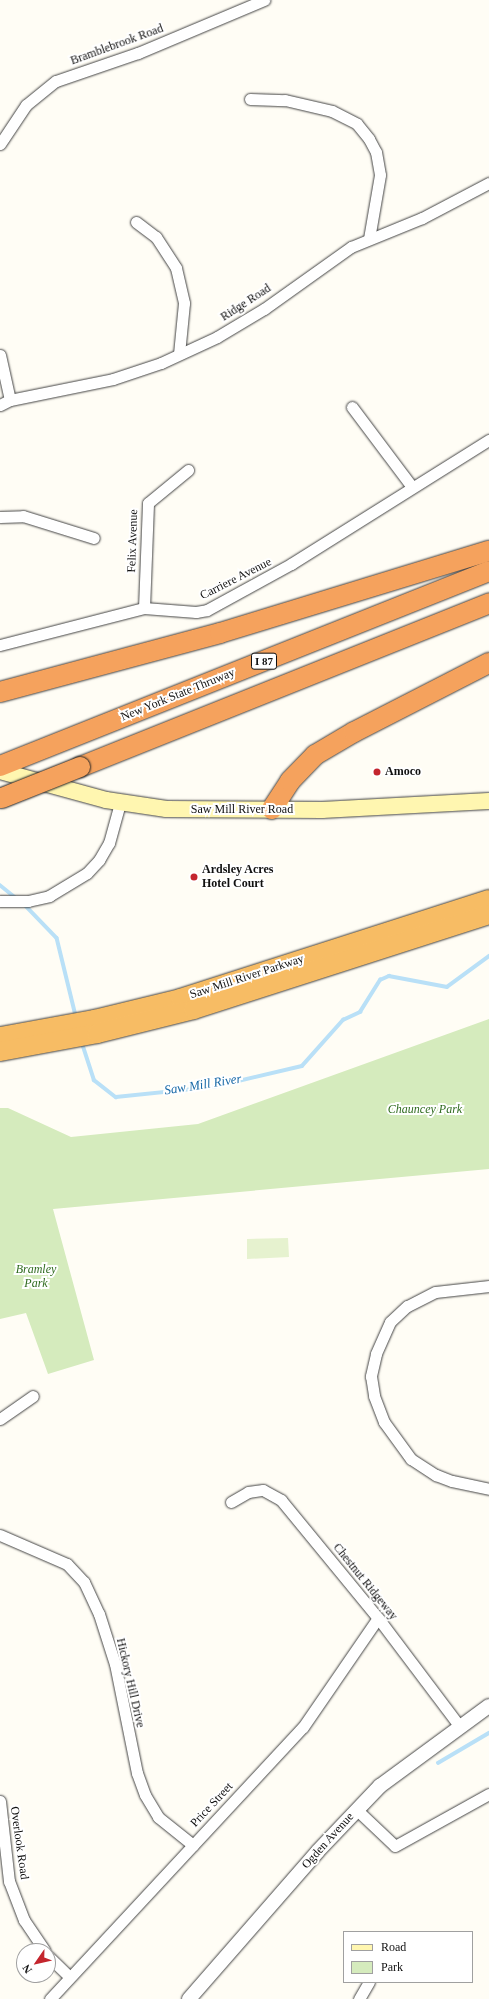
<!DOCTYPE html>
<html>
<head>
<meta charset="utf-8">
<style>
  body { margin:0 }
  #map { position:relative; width:489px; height:1999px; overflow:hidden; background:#fffdf5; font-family:"Times New Roman",serif }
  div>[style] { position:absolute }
  .green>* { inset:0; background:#d5ebbd }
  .pitch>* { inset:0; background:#e6f2cf }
  .stream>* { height:3.5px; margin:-1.75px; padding:0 1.75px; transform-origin:1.75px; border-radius:1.75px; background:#b9e0f7 }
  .roads { filter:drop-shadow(0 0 1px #444) drop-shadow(0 0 1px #444) }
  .minor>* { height:11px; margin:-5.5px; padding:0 5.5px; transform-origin:5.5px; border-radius:5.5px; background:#fff }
  .tertiary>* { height:14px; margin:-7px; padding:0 7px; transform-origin:7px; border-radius:7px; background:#fff }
  .secondary>* { height:16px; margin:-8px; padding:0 8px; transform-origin:8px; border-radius:8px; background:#fff6b0 }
  .trunk>* { height:19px; margin:-9.5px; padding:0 9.5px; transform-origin:9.5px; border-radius:9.5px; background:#f7bc64 }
  .motorway>* { height:20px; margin:-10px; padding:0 10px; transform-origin:10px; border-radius:10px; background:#f5a25d }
  .bridges { filter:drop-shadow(0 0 1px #222) drop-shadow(0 0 1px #222) }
  .motorway-bridge>* { height:20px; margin:-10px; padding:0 10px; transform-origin:10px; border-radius:10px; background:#f5a25d }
  .dots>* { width:11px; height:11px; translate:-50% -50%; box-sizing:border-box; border:2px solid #fff; border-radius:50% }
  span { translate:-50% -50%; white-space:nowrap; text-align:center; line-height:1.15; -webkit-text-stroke:4px #fff; paint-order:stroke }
  .shield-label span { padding:1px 3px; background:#fff; border:1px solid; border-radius:3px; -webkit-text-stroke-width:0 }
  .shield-label { font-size:11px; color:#111; font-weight:700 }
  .street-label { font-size:12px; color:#111 }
  .poi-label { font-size:12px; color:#111; font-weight:700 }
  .left { translate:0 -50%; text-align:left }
  .park-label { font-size:12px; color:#2f6b1f; font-style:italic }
  .water-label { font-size:13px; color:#1768a6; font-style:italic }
  .legend { position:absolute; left:343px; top:1931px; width:130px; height:52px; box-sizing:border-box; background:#fff; border:1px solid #a0a0a0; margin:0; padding:5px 7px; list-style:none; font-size:12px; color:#111 }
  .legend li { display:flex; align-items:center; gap:8px; height:20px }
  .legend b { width:20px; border:1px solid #a0a0a0 }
  .north { position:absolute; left:16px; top:1943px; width:40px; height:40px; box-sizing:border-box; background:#fff; border:1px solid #a0a0a0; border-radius:50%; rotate:236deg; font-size:11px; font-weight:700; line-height:16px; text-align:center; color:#111 }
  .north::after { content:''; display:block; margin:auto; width:14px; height:18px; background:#c4262e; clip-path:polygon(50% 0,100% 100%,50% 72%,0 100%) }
</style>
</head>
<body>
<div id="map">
  <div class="green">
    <i style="clip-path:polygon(489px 1019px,489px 1169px,53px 1209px,94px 1360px,48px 1374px,26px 1313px,0 1319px,0 1108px,8px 1108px,71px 1137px,198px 1124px)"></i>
  </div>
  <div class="pitch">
    <i style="clip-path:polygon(288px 1238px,289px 1257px,247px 1259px,247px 1239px)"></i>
  </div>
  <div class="stream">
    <i style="left:0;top:885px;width:21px;rotate:39deg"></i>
    <i style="left:24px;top:904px;width:47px;rotate:45.9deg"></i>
    <i style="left:57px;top:938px;width:80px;rotate:76.3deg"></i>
    <i style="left:82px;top:1042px;width:40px;rotate:72deg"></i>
    <i style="left:94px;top:1080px;width:28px;rotate:38deg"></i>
    <i style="left:116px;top:1097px;width:98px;rotate:-5.9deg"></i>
    <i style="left:213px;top:1087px;width:91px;rotate:-13.3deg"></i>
    <i style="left:302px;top:1066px;width:62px;rotate:-48.3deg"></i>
    <i style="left:343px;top:1020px;width:19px;rotate:-25deg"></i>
    <i style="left:360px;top:1012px;width:38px;rotate:-58deg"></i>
    <i style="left:380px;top:980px;width:10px;rotate:-24deg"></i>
    <i style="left:389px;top:976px;width:59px;rotate:10.7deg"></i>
    <i style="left:447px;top:987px;width:52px;rotate:-36.4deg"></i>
    <i style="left:438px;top:1763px;width:59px;rotate:-30.5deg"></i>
  </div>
  <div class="roads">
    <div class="minor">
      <i style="left:250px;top:99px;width:35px;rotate:2deg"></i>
      <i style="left:285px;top:100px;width:48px;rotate:13.2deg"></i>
      <i style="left:332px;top:111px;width:28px;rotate:27deg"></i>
      <i style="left:357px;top:124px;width:19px;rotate:51deg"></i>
      <i style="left:369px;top:139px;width:15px;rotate:62deg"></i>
      <i style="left:376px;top:152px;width:23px;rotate:80deg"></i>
      <i style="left:380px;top:175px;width:65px;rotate:99.8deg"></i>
      <i style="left:0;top:144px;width:47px;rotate:-56.3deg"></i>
      <i style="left:26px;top:105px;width:38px;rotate:-39deg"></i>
      <i style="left:56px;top:81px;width:87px;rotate:-18.9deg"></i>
      <i style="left:138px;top:53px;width:137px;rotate:-22.8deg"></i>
      <i style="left:136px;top:222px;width:25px;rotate:37deg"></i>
      <i style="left:156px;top:237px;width:37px;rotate:57deg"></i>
      <i style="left:176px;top:268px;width:36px;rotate:77deg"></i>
      <i style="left:184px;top:303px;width:51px;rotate:95.6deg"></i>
      <i style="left:0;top:355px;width:46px;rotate:77.5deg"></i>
      <i style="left:0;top:405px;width:11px;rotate:-27deg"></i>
      <i style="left:10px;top:400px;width:105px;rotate:-11.5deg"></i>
      <i style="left:113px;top:379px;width:51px;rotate:-18.4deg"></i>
      <i style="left:161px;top:363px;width:62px;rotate:-24.9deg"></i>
      <i style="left:217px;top:337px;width:55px;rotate:-30.8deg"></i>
      <i style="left:264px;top:309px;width:107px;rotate:-35.5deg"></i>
      <i style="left:351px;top:247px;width:77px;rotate:-22.2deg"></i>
      <i style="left:422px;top:218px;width:76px;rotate:-27.6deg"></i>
      <i style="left:352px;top:407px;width:100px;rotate:53.1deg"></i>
      <i style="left:0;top:517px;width:23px;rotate:-2deg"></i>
      <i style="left:23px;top:516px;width:74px;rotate:17.2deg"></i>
      <i style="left:144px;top:608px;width:105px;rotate:-87.8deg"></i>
      <i style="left:148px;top:503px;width:52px;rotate:-39.5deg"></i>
      <i style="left:0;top:645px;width:149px;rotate:-14.4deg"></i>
      <i style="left:144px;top:608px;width:52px;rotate:4.4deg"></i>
      <i style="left:196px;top:612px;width:11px;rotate:-10deg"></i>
      <i style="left:207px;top:610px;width:96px;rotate:-28.7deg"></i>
      <i style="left:291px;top:564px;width:234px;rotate:-32.1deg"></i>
      <i style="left:0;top:901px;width:28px"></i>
      <i style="left:28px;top:901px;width:22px;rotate:-13deg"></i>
      <i style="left:49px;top:896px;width:44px;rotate:-31.2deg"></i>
      <i style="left:87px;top:873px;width:18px;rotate:-47deg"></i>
      <i style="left:99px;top:860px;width:20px;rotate:-60deg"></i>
      <i style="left:109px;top:843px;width:41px;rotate:-74.6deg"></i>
      <i style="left:489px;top:1286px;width:54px;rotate:173.7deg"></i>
      <i style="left:435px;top:1292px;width:31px;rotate:153deg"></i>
      <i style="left:407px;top:1306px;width:23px;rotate:137deg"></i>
      <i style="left:390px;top:1322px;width:35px;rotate:114deg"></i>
      <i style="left:376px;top:1354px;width:23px;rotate:103deg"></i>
      <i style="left:371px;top:1376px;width:20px;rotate:81deg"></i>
      <i style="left:374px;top:1396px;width:28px;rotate:69deg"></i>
      <i style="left:384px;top:1422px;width:46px;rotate:53.9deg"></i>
      <i style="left:411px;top:1459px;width:30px;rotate:33deg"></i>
      <i style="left:436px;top:1475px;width:17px;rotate:21deg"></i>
      <i style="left:452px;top:1481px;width:38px;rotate:12deg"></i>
      <i style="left:0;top:1419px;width:40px;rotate:-34.9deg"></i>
      <i style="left:231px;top:1502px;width:20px;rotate:-30deg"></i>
      <i style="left:248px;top:1492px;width:15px;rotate:-8deg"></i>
      <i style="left:263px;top:1490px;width:21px;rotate:29deg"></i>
      <i style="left:281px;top:1500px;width:153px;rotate:50.6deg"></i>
      <i style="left:378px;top:1618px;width:136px;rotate:53deg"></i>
      <i style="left:0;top:1535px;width:73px;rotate:23.4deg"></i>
      <i style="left:67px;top:1564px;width:25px;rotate:47deg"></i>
      <i style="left:84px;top:1582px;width:35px;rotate:65deg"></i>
      <i style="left:99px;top:1614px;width:52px;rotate:72.3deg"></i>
      <i style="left:115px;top:1664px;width:111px;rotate:78.6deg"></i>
      <i style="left:137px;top:1773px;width:23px;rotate:70deg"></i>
      <i style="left:145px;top:1795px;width:26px;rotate:59deg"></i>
      <i style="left:158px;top:1817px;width:45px;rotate:38.7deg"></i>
      <i style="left:0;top:1801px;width:81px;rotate:83.6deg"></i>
      <i style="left:9px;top:1881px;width:42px;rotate:69deg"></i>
      <i style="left:24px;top:1920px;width:37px;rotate:56deg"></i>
      <i style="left:357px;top:1810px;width:52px;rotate:43.5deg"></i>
      <i style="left:395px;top:1846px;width:107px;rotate:-29deg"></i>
      <i style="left:48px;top:1956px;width:30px;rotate:44deg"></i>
      <i style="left:50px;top:1999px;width:371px;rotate:-47.1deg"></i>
      <i style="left:303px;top:1727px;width:132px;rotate:-55.5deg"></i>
      <i style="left:359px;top:1999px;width:20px;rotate:-60deg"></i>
    </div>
    <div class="tertiary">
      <i style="left:189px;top:1999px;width:196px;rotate:-48.9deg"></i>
      <i style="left:318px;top:1851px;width:90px;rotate:-46.4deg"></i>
      <i style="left:380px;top:1786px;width:135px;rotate:-36.3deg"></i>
    </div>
    <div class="secondary">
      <i style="left:0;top:771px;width:110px;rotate:15.3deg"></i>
      <i style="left:106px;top:800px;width:61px;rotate:8.5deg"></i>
      <i style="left:166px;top:809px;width:156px;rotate:0.4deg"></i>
      <i style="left:322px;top:810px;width:167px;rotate:-3.1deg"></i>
    </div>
    <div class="trunk">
      <i style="left:0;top:1036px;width:96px;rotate:-10.3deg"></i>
      <i style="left:94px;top:1019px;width:89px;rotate:-13.7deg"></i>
      <i style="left:180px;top:998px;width:324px;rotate:-17.8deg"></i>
      <i style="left:0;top:1051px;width:99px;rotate:-10.5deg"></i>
      <i style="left:97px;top:1033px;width:99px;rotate:-14deg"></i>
      <i style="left:193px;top:1009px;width:311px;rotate:-17.8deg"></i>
    </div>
    <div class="motorway">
      <i style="left:0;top:692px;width:228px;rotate:-15deg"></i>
      <i style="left:220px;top:633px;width:281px;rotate:-17deg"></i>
      <i style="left:0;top:766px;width:526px;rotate:-21.74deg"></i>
      <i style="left:80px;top:767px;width:441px;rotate:-21.8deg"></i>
      <i style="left:272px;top:809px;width:33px;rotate:-57deg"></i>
      <i style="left:290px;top:781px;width:36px;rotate:-46deg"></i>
      <i style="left:315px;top:755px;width:45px;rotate:-30.5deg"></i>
      <i style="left:354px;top:732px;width:152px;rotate:-27.1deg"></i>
    </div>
  </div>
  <div class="bridges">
    <div class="motorway-bridge">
      <i style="left:2px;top:798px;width:84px;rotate:-21.7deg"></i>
    </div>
  </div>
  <div class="dots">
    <i style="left:377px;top:772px;background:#c4262e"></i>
    <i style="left:194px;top:877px;background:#c4262e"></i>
  </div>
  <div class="shield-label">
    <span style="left:264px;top:661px">I 87</span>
  </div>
  <div class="street-label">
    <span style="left:117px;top:45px;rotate:-20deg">Bramblebrook Road</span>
    <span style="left:246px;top:303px;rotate:-33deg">Ridge Road</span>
    <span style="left:133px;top:541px;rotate:-88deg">Felix Avenue</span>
    <span style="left:236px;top:579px;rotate:-27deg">Carriere Avenue</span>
    <span style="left:178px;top:695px;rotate:-22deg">New York State Thruway</span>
    <span style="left:242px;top:810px">Saw Mill River Road</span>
    <span style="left:247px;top:977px;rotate:-18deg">Saw Mill River Parkway</span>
    <span style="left:365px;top:1582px;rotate:51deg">Chestnut Ridgeway</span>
    <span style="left:130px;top:1683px;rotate:77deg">Hickory Hill Drive</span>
    <span style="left:212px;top:1805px;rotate:-47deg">Price Street</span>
    <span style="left:328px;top:1841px;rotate:-48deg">Ogden Avenue</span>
    <span style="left:19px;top:1843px;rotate:82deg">Overlook Road</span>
  </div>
  <div class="poi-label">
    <span class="left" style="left:385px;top:772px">Amoco</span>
    <span class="left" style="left:202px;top:877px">Ardsley Acres<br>Hotel Court</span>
  </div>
  <div class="park-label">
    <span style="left:425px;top:1110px">Chauncey Park</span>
    <span style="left:36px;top:1277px">Bramley<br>Park</span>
  </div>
  <div class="water-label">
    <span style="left:203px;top:1085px;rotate:-9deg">Saw Mill River</span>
  </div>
  <ul class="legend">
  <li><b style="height:5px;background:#fff6b0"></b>Road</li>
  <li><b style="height:11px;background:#d5ebbd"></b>Park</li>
  </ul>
  <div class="north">N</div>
</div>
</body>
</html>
